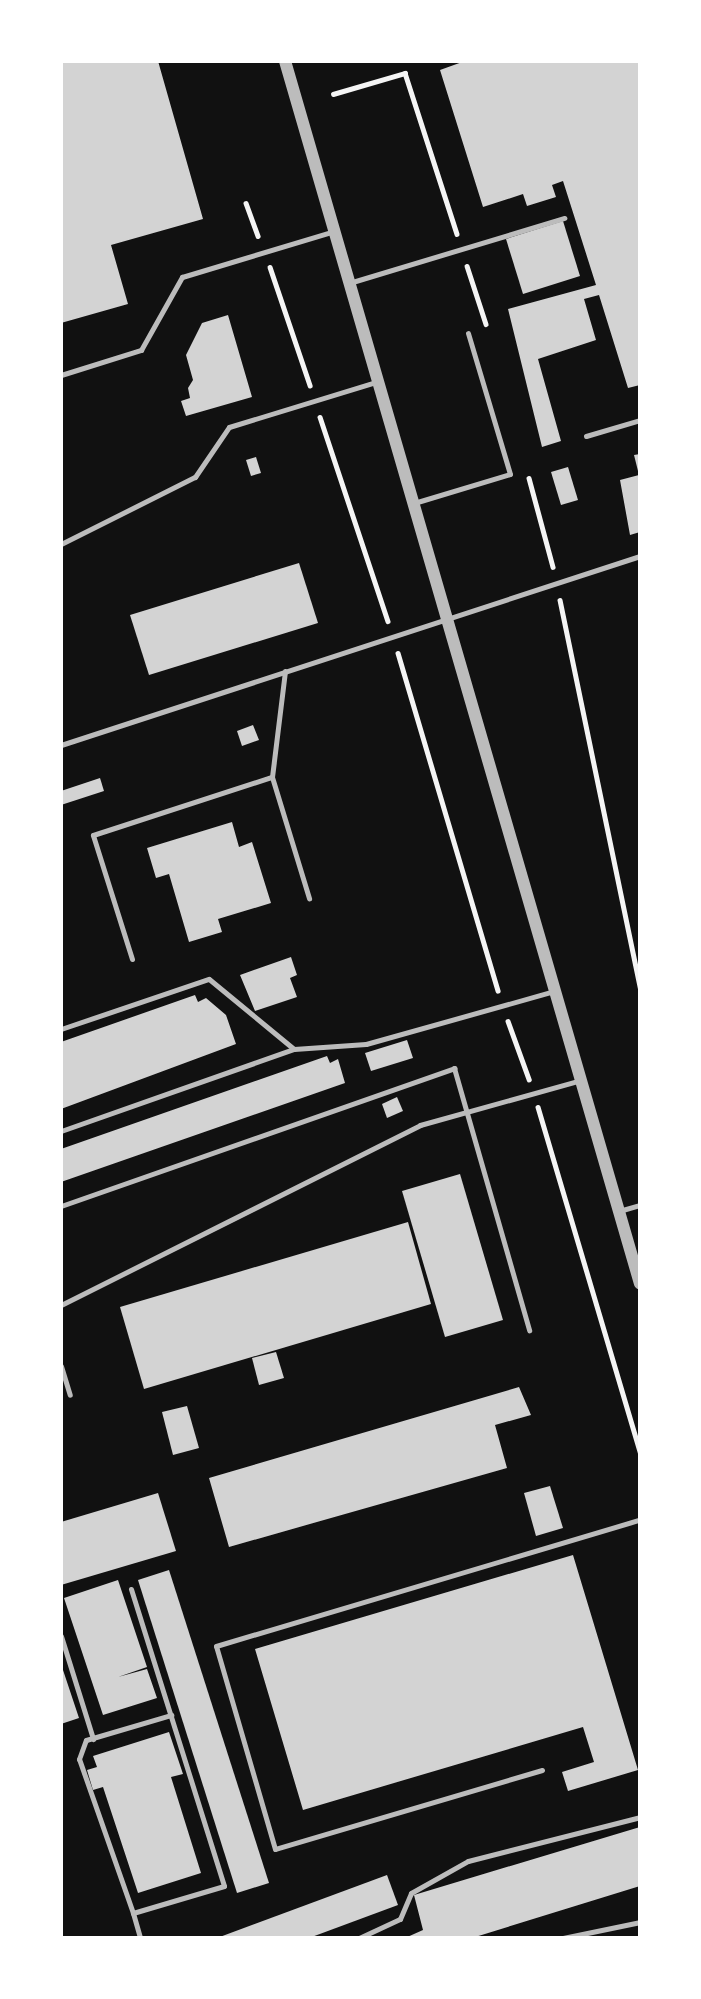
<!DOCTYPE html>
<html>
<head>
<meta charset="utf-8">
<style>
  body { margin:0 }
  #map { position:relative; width:701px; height:1999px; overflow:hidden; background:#111; font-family:Lato,sans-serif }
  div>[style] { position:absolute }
  .building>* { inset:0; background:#d3d3d3 }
  .path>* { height:4.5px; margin:-2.25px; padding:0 2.25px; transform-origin:2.25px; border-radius:2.25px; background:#f5f5f5 }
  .service>* { height:5px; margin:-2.5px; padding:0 2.5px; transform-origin:2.5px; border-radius:2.5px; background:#bcbcbc }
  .tertiary>* { height:12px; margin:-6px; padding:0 6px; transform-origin:6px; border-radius:6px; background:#bcbcbc }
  span { translate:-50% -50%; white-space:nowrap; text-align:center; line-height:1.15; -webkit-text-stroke:7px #fff; paint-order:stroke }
  .frame { position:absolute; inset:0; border:63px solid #fff; pointer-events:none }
</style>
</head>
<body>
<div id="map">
  <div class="building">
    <i style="clip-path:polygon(61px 61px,158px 61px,203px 219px,111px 245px,128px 304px,61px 323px)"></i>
    <i style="clip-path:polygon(465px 61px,640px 61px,640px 385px,628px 388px,599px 295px,584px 299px,596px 340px,538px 359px,561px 441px,542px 447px,508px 309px,596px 285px,563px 181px,552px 185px,556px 197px,527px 206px,523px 194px,483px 207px,440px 70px)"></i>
    <i style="clip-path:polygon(563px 221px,580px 276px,523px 294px,506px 239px)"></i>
    <i style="clip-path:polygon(228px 315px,252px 397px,186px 416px,181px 401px,190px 398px,188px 388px,193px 380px,186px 355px,202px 323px)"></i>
    <i style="clip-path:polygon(640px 454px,640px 532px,630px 535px,620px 480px,639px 475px,634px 455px)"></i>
    <i style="clip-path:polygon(256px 457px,261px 473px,251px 476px,246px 460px)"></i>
    <i style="clip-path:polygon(568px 467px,578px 500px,561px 505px,551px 472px)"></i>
    <i style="clip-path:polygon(299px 563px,318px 623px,149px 675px,130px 615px)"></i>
    <i style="clip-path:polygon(253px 725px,259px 740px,242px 746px,237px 731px)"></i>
    <i style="clip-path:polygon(100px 778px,104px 791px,61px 805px,61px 791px)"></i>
    <i style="clip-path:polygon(232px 822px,239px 847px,252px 842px,271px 903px,218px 919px,222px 932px,189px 942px,169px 874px,156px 878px,147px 848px)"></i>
    <i style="clip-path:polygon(291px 957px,297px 975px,290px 978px,297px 997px,255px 1011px,240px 975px)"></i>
    <i style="clip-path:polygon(195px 995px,198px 1002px,206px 998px,226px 1015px,236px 1044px,61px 1109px,61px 1042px)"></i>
    <i style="clip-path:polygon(407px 1040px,413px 1058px,371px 1071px,365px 1053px)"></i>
    <i style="clip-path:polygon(327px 1056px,330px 1063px,338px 1059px,345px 1083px,61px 1182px,61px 1149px)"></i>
    <i style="clip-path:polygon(397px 1097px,403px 1111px,387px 1118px,382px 1104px)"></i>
    <i style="clip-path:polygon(460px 1174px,503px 1320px,445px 1337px,402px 1191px)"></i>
    <i style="clip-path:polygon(408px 1222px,431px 1304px,144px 1389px,120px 1307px)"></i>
    <i style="clip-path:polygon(276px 1352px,284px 1378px,259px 1385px,252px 1358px)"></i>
    <i style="clip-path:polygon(519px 1387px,531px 1415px,495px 1425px,507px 1468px,229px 1547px,209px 1478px)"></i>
    <i style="clip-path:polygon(187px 1406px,199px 1448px,173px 1455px,162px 1412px)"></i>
    <i style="clip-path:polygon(550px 1486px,563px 1528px,536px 1536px,524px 1493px)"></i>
    <i style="clip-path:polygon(158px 1493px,176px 1551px,61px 1585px,61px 1522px)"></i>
    <i style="clip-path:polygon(573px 1555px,638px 1770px,568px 1791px,562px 1772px,594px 1762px,583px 1727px,303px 1810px,255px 1649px)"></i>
    <i style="clip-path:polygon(169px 1570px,269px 1883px,237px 1893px,138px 1580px)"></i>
    <i style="clip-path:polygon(118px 1580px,147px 1667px,118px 1677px,147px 1669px,157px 1698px,103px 1715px,64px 1598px)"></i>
    <i style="clip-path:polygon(61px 1664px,79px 1718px,61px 1724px)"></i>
    <i style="clip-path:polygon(169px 1732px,183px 1774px,171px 1777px,201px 1873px,138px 1893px,103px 1787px,93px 1790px,87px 1770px,97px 1767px,93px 1756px)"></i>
    <i style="clip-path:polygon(640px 1827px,640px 1886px,472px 1938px,405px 1938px,423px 1930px,414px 1895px)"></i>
    <i style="clip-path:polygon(387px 1875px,398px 1905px,309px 1938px,217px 1938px)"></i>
  </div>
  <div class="path">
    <i style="left:333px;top:94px;width:75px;rotate:-16.3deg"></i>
    <i style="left:405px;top:73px;width:169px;rotate:72.1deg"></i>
    <i style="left:246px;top:203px;width:35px;rotate:70deg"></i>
    <i style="left:467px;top:266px;width:61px;rotate:71.9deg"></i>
    <i style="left:270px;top:267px;width:125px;rotate:71.3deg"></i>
    <i style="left:320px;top:417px;width:215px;rotate:71.6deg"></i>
    <i style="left:529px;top:478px;width:92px;rotate:74.9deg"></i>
    <i style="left:560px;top:600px;width:396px;rotate:78.3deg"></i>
    <i style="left:398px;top:653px;width:352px;rotate:73.5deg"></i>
    <i style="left:508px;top:1021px;width:62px;rotate:70.1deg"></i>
    <i style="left:538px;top:1107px;width:360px;rotate:73.5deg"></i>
  </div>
  <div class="service">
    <i style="left:349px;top:283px;width:225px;rotate:-16.8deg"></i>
    <i style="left:61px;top:375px;width:84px;rotate:-17.4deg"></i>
    <i style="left:141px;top:350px;width:84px;rotate:-60.7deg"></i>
    <i style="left:182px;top:277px;width:159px;rotate:-16.8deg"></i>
    <i style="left:586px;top:436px;width:56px;rotate:-16.5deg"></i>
    <i style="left:414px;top:503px;width:100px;rotate:-16.8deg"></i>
    <i style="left:510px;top:474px;width:147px;rotate:-106.6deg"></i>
    <i style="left:61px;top:544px;width:150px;rotate:-26.6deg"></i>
    <i style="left:195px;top:477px;width:60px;rotate:-55.8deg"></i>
    <i style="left:229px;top:427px;width:154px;rotate:-17deg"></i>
    <i style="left:285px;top:671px;width:107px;rotate:97deg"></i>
    <i style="left:272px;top:777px;width:127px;rotate:73deg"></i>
    <i style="left:61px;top:745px;width:609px;rotate:-18.08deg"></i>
    <i style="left:132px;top:959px;width:130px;rotate:-107.5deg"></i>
    <i style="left:93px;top:835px;width:188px;rotate:-18deg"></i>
    <i style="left:61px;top:1029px;width:156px;rotate:-18.7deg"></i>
    <i style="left:209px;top:979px;width:110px;rotate:39.5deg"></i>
    <i style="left:61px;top:1131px;width:247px;rotate:-19.4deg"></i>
    <i style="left:294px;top:1049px;width:72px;rotate:-4deg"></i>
    <i style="left:366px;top:1044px;width:196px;rotate:-15.7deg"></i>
    <i style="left:61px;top:1206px;width:417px;rotate:-19.3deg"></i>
    <i style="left:454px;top:1068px;width:273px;rotate:74deg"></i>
    <i style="left:619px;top:1211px;width:22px;rotate:-16deg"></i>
    <i style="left:61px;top:1305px;width:402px;rotate:-26.6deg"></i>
    <i style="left:420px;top:1125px;width:167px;rotate:-15.6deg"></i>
    <i style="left:61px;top:1366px;width:30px;rotate:73deg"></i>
    <i style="left:131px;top:1589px;width:311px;rotate:72.6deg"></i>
    <i style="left:224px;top:1886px;width:95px;rotate:163.5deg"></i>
    <i style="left:133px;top:1913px;width:26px;rotate:74deg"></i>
    <i style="left:61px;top:1636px;width:108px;rotate:72.7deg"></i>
    <i style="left:542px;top:1770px;width:278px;rotate:163.5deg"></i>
    <i style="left:275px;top:1849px;width:211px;rotate:-106.2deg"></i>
    <i style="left:216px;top:1646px;width:442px;rotate:-16.6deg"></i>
    <i style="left:133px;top:1913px;width:163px;rotate:-109.3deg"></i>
    <i style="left:79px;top:1759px;width:20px;rotate:-70deg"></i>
    <i style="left:86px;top:1740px;width:89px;rotate:-16.4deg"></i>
    <i style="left:359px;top:1938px;width:45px;rotate:-24.9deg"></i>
    <i style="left:400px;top:1919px;width:28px;rotate:-67deg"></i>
    <i style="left:411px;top:1893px;width:65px;rotate:-29.3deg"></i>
    <i style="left:468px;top:1861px;width:178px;rotate:-14.3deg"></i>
    <i style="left:563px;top:1938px;width:79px;rotate:-11.7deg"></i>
  </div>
  <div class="tertiary">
    <i style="left:285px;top:61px;width:1273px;rotate:73.81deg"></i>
  </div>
  <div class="frame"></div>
</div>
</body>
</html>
